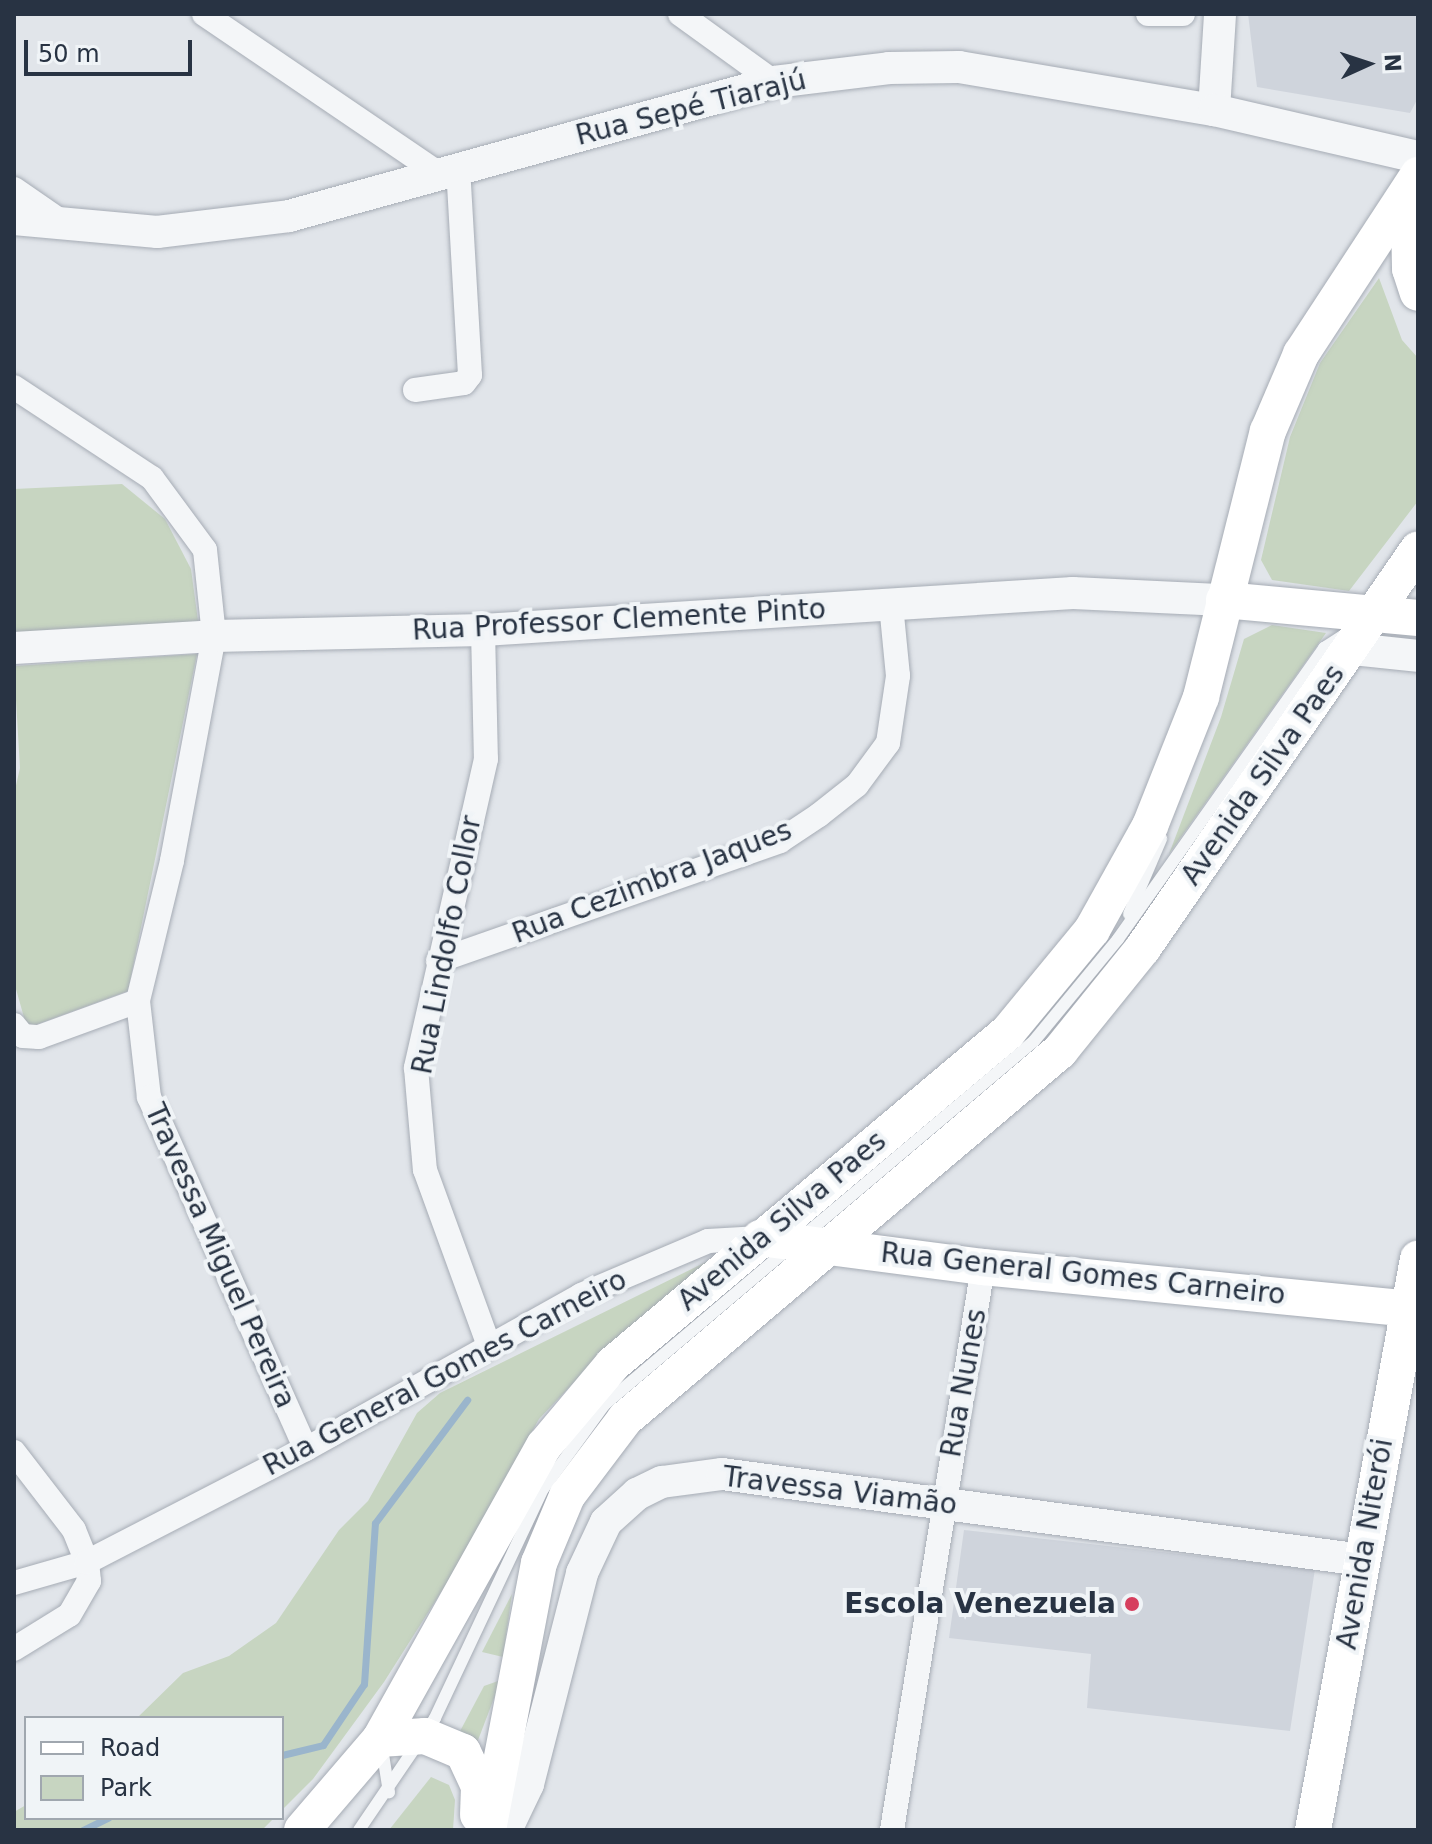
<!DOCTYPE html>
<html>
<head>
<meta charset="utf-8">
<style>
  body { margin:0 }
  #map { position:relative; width:1432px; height:1844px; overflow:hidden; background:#e1e5ea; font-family:"DejaVu Sans",sans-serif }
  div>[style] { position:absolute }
  .built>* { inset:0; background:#cfd4dc }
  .green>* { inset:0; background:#c7d5c1 }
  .stream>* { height:7px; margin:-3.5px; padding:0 3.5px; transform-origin:3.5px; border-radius:3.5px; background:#9ab5cc }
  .roads { filter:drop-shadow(0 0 2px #a6acb5) drop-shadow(0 0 2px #a6acb5) }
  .service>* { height:12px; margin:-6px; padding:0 6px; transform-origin:6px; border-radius:6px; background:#f4f6f8 }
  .minor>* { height:24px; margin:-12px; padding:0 12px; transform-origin:12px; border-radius:12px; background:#f4f6f8 }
  .tertiary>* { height:32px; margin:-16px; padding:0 16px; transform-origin:16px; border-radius:16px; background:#f4f6f8 }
  .secondary>* { height:36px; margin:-18px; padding:0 18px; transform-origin:18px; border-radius:18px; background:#fff }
  .dots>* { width:22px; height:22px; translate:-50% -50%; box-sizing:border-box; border:4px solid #f0f4f7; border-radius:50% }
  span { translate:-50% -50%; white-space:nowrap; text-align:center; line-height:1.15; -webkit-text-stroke:8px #f0f4f7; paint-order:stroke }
  .street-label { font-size:28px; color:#283343 }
  .poi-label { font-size:28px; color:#283343; font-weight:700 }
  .right { translate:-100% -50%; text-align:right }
  .frame { position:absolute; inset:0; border:16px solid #283343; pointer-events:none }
  .legend { position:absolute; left:24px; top:1716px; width:260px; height:104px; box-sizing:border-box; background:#f0f4f7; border:2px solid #a0a7af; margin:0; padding:10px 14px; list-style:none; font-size:24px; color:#283343 }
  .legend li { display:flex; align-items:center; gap:16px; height:40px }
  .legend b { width:40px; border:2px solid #a0a7af }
  .north { position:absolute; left:1328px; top:24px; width:80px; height:80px; -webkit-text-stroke:6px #f0f4f7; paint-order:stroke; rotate:87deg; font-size:22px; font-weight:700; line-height:32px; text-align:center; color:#283343 }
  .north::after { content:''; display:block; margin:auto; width:28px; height:36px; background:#283343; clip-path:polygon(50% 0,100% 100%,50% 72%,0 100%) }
  .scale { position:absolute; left:24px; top:40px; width:168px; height:36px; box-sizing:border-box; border:4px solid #283343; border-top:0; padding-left:10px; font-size:24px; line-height:28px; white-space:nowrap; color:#283343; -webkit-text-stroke:6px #f0f4f7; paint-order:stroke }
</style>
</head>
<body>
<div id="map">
  <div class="built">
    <i style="clip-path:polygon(1248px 14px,1418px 14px,1418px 98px,1410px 113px,1257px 87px)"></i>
    <i style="clip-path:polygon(964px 1530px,1315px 1569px,1290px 1731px,1087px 1708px,1091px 1654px,949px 1638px)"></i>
  </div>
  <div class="green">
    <i style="clip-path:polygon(1379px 278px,1402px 340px,1418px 358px,1418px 501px,1349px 591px,1272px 580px,1261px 560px,1290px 437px,1320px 363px)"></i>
    <i style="clip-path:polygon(122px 484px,165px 519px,191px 569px,199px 628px,14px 638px,14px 489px)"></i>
    <i style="clip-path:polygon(1272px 625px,1326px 633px,1169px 854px,1221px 717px,1244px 639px)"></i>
    <i style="clip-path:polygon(197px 654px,128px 991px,27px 1028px,14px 982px,14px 794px,20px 768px,14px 666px)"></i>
    <i style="clip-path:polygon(712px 1259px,602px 1353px,539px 1419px,457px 1567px,384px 1682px,313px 1779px,282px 1810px,282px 1718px,137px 1718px,183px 1673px,229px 1656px,276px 1623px,339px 1530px,368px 1501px,417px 1413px,440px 1393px)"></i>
    <i style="clip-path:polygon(512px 1594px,503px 1657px,482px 1652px)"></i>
    <i style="clip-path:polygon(501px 1680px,475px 1748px,458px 1735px,484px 1686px)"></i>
    <i style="clip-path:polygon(431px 1777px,449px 1785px,455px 1800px,453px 1830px,389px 1830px)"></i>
    <i style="clip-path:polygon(26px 1805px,26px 1818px,274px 1818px,262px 1830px,14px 1830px,14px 1812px)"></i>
  </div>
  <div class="stream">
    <i style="left:282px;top:1755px;width:42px;rotate:-13.7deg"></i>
    <i style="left:323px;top:1745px;width:73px;rotate:-56.1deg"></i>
    <i style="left:364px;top:1684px;width:161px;rotate:-86.1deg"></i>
    <i style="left:375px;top:1523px;width:154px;rotate:-53.2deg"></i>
    <i style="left:83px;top:1830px;width:28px;rotate:-26deg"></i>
  </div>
  <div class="roads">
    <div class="service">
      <i style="left:1129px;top:914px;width:82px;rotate:-66.9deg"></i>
      <i style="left:801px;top:1238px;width:305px;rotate:-40.2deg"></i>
      <i style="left:1034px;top:1041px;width:132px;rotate:-50.5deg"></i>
      <i style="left:1118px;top:939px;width:357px;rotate:-54.7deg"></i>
      <i style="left:1324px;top:648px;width:24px;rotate:-33deg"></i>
      <i style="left:382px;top:1748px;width:45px;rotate:81deg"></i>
      <i style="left:359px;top:1830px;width:135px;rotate:-55.8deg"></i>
      <i style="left:435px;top:1718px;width:253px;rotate:-64.8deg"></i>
      <i style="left:543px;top:1489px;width:104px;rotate:-54deg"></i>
      <i style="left:604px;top:1405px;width:240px;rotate:-40.3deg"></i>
    </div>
    <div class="minor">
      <i style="left:204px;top:14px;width:283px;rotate:34.2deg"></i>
      <i style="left:680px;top:14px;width:116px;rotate:35.9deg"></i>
      <i style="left:1148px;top:14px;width:35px"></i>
      <i style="left:14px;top:189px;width:58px;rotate:34.5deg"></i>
      <i style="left:14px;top:387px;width:165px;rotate:33.4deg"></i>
      <i style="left:152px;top:478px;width:89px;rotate:53.6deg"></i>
      <i style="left:205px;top:550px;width:86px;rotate:84deg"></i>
      <i style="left:214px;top:636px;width:229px;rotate:100.6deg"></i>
      <i style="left:172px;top:861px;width:144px;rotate:103.7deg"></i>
      <i style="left:138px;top:1001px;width:97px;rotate:83.5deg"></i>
      <i style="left:149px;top:1097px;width:385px;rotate:66deg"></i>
      <i style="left:415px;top:390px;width:49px;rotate:-8.1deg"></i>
      <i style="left:464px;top:383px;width:10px;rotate:-53deg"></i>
      <i style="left:470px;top:375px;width:208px;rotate:-93.3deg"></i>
      <i style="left:483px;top:630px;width:129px;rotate:88.7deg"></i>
      <i style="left:486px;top:759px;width:317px;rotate:102.8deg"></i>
      <i style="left:416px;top:1068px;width:102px;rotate:85deg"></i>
      <i style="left:425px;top:1170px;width:187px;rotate:70deg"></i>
      <i style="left:438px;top:961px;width:362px;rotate:-19.3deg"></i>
      <i style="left:780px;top:841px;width:47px;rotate:-33.7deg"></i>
      <i style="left:819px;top:815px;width:48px;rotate:-38.3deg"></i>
      <i style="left:857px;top:785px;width:52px;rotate:-53.6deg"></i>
      <i style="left:888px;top:743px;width:68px;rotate:-81.5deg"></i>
      <i style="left:898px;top:676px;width:72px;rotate:-95.6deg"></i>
      <i style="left:14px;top:1025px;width:14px;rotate:51deg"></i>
      <i style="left:23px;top:1036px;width:16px;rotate:4deg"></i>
      <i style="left:39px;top:1037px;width:105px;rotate:-20deg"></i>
      <i style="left:14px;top:1452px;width:98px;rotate:52.4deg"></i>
      <i style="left:74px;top:1530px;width:35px;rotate:68deg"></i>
      <i style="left:87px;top:1562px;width:19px;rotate:84deg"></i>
      <i style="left:89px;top:1581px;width:39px;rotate:120deg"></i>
      <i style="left:69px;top:1615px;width:65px;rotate:148.3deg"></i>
      <i style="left:14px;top:1583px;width:76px;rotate:-16deg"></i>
      <i style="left:87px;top:1562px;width:246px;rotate:-27.3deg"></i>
      <i style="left:306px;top:1449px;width:315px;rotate:-29.2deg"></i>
      <i style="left:581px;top:1295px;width:138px;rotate:-23deg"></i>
      <i style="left:708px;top:1241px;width:52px;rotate:-3.3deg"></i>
      <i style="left:892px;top:1830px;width:570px;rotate:-80.82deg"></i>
    </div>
    <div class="tertiary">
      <i style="left:1214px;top:110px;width:96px;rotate:-86.4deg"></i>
      <i style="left:14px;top:219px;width:144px;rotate:5.2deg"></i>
      <i style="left:157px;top:232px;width:133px;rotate:-6.9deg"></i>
      <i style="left:289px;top:216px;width:503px;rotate:-15.44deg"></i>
      <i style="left:774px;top:82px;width:116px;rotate:-6.9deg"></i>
      <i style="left:889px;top:68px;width:70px;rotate:-0.8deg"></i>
      <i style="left:959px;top:67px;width:259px;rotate:9.6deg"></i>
      <i style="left:1214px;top:110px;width:209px;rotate:13deg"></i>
      <i style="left:14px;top:648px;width:200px;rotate:-3.4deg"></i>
      <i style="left:214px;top:636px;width:269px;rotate:-1.3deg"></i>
      <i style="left:483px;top:630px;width:591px;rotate:-3.59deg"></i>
      <i style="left:1073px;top:593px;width:151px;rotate:2.7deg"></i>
      <i style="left:1353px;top:649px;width:65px;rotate:6.1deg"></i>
      <i style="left:506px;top:1830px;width:51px;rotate:-64.4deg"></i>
      <i style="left:528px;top:1784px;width:218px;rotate:-75.6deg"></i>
      <i style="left:582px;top:1573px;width:56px;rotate:-64.8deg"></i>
      <i style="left:606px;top:1522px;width:42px;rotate:-42.1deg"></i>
      <i style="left:637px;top:1494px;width:28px;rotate:-26deg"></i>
      <i style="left:662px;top:1482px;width:61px;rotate:-7.6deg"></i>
      <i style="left:722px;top:1474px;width:646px;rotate:7.65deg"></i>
    </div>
    <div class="secondary">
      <i style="left:1418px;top:192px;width:29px;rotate:108deg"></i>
      <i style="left:1409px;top:220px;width:49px;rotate:88.8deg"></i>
      <i style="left:1410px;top:269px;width:25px;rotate:72deg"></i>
      <i style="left:1224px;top:600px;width:195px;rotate:5.3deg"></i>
      <i style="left:760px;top:1238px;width:225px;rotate:7.4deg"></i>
      <i style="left:983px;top:1267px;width:428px;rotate:5.6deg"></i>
      <i style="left:380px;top:1739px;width:45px;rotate:-3.8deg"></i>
      <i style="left:425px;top:1736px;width:41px;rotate:22.8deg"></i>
      <i style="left:463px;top:1752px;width:38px;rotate:65deg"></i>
      <i style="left:479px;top:1787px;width:28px;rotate:92deg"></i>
      <i style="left:302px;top:1830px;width:120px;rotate:-49.4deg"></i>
      <i style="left:380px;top:1739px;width:336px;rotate:-60.8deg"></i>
      <i style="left:544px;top:1446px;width:107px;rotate:-49.9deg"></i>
      <i style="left:613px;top:1364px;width:516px;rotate:-40.05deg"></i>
      <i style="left:1008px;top:1032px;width:132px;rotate:-50.5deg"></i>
      <i style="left:1092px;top:930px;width:119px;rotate:-60.9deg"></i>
      <i style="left:1150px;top:826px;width:139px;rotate:-68.4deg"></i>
      <i style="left:1201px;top:697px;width:274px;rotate:-75.9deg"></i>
      <i style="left:1268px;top:431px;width:84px;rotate:-66.8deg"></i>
      <i style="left:1301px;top:354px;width:214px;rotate:-56.8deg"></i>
      <i style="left:488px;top:1830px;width:272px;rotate:-79.2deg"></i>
      <i style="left:539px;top:1563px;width:73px;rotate:-67.3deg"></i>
      <i style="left:567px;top:1496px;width:96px;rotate:-53deg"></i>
      <i style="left:625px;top:1419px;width:570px;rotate:-40.23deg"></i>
      <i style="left:1060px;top:1051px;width:132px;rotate:-51.1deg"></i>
      <i style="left:1143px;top:948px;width:484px;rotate:-55.4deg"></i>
      <i style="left:1313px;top:1830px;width:581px;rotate:-79.58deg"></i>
    </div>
  </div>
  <div class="dots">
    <i style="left:1132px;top:1604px;background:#d63f5e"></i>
  </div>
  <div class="street-label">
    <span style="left:691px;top:108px;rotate:-14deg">Rua Sepé Tiarajú</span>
    <span style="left:619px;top:620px;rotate:-3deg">Rua Professor Clemente Pinto</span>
    <span style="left:1263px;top:775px;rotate:-55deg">Avenida Silva Paes</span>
    <span style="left:652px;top:882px;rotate:-21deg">Rua Cezimbra Jaques</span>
    <span style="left:447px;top:945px;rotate:-79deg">Rua Lindolfo Collor</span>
    <span style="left:782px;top:1221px;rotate:-40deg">Avenida Silva Paes</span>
    <span style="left:220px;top:1256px;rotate:66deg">Travessa Miguel Pereira</span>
    <span style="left:1083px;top:1274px;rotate:6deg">Rua General Gomes Carneiro</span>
    <span style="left:445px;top:1373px;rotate:-28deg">Rua General Gomes Carneiro</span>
    <span style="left:964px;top:1383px;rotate:-80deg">Rua Nunes</span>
    <span style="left:840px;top:1491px;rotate:7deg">Travessa Viamão</span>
    <span style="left:1365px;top:1544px;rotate:-80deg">Avenida Niterói</span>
  </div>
  <div class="poi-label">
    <span class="right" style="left:1116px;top:1604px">Escola Venezuela</span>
  </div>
  <div class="frame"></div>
  <ul class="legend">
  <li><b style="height:10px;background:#fff"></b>Road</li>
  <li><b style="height:22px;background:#c7d5c1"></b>Park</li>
  </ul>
  <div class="north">N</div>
  <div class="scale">50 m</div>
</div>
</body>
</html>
